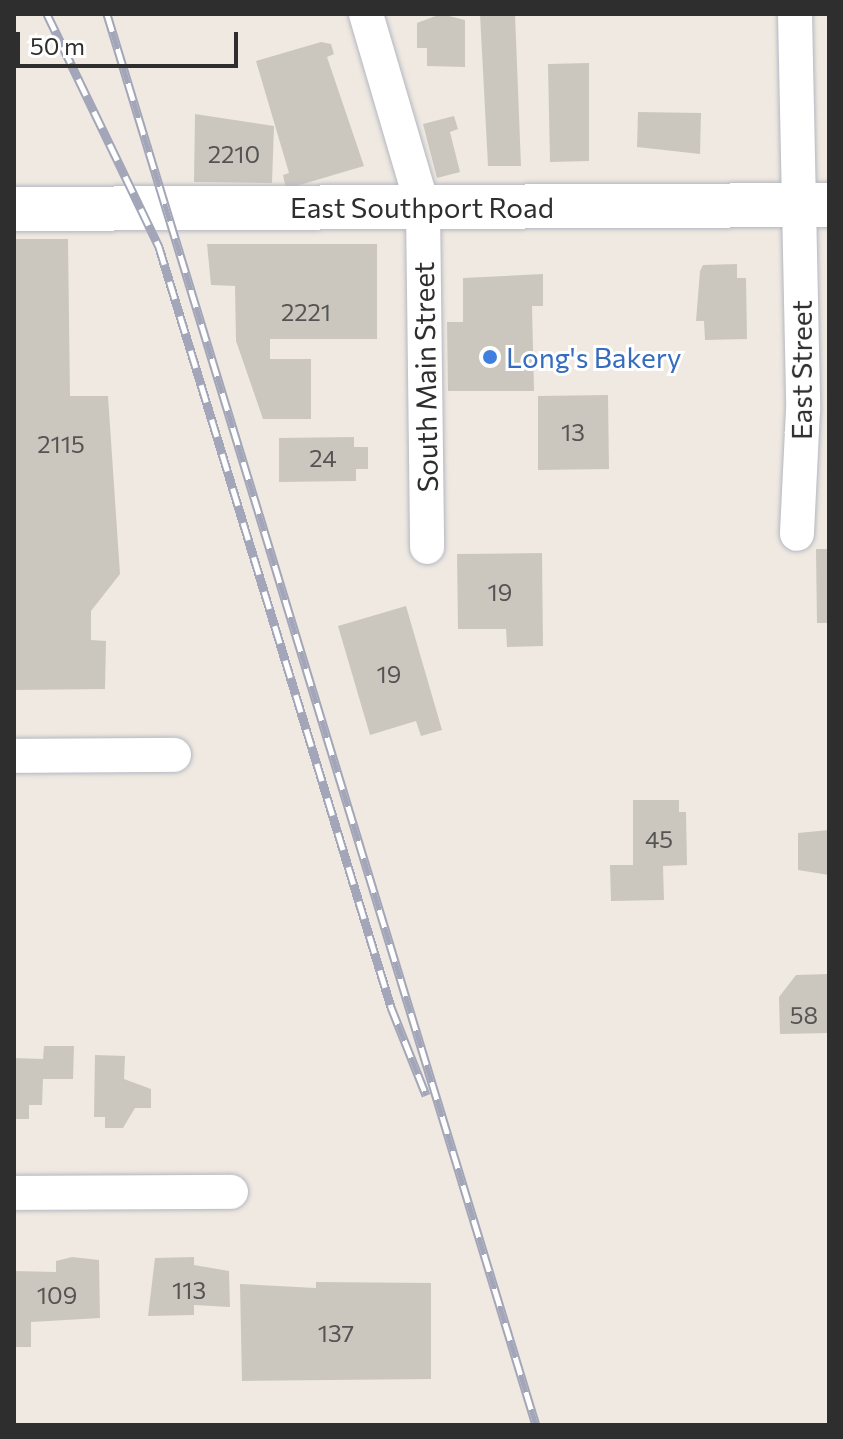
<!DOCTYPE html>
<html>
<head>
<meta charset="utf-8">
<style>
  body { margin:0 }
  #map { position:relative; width:843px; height:1439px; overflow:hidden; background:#efe9e1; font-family:Commissioner,sans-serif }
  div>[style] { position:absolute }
  .building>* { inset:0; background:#cbc7bf }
  .roads { filter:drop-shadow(0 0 2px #b4b7c1) drop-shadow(0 0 2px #b4b7c1) }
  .minor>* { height:34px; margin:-17px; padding:0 17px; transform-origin:17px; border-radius:17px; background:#fff }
  .secondary>* { height:44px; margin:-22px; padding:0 22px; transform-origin:22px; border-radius:22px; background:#fff }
  .rail>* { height:9px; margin-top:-4.5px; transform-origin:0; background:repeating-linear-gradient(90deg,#fff 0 18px,#a3a6b8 0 36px); box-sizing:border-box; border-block:2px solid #a3a6b8 }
  .dots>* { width:22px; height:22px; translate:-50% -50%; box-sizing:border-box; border:4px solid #fff; border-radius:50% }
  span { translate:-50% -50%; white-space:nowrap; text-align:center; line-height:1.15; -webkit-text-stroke:6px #fff; paint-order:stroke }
  .number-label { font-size:24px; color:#555452 }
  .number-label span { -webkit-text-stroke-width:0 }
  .street-label { font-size:28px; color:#2e2e2e }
  .shop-label { font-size:28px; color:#366cbe }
  .left { translate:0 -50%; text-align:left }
  .frame { position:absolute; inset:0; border:16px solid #2e2e2e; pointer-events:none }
  .scale { position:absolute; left:16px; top:32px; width:222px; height:36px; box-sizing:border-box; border:4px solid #2e2e2e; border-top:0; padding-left:10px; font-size:24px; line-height:28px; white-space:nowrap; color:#2e2e2e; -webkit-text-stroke:6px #fff; paint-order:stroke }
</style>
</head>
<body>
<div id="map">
  <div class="building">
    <i style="clip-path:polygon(441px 14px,465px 20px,465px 67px,427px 66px,427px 48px,417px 48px,417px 23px)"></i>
    <i style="clip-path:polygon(480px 14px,515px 14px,521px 166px,488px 166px)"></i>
    <i style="clip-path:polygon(321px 42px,331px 44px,334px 54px,327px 57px,364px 166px,286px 189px,283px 175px,289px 173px,256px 61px)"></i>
    <i style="clip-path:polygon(589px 63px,589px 161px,550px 162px,548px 64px)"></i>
    <i style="clip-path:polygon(638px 112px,701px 113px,700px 154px,637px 147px)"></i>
    <i style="clip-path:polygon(195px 114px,274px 126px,272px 183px,194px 182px)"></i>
    <i style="clip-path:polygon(454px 116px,458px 129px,450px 132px,460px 172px,437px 178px,423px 124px)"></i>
    <i style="clip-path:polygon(14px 239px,68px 239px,70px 396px,108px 396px,120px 574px,91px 611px,91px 640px,106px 641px,105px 689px,14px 690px)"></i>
    <i style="clip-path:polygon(207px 244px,377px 244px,377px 339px,270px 339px,270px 359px,311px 359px,311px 419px,263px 419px,236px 341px,235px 286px,211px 285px)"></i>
    <i style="clip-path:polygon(737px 264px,737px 278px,746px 278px,747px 339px,705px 340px,704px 321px,696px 321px,700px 271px,703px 265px)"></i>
    <i style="clip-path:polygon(543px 274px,543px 306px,532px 306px,534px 391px,448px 391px,447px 322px,463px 322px,463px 278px)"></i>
    <i style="clip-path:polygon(608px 395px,609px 469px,538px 470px,538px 396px)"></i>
    <i style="clip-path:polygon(354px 437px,354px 447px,368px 447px,368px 469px,356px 469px,356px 481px,279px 482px,279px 438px)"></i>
    <i style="clip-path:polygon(816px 549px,829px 549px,829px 623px,817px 623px)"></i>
    <i style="clip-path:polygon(542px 553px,543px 646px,507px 647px,506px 629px,458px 629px,457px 554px)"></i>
    <i style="clip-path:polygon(406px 606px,442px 730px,421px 736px,416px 721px,370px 735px,338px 626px)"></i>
    <i style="clip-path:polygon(633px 800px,679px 800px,679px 812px,686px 812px,687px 865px,663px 866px,664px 900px,611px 901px,610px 865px,633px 865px)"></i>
    <i style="clip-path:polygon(829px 830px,829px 875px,798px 870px,798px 833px)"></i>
    <i style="clip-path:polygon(829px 974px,829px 1033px,780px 1034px,779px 997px,796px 975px)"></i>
    <i style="clip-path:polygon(44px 1046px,74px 1046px,73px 1079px,43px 1079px,42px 1105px,29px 1105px,29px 1119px,14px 1119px,14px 1058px,43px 1059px)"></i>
    <i style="clip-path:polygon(95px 1055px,125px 1056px,124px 1079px,151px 1089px,151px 1108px,135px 1108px,123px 1128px,105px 1128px,105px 1117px,94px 1117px)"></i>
    <i style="clip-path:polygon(72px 1257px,99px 1260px,100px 1318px,31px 1322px,31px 1347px,14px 1347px,14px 1271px,56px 1272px,56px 1261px)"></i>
    <i style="clip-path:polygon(194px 1257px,194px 1265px,229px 1271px,230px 1307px,194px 1305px,194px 1315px,148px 1316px,155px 1258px)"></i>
    <i style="clip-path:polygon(316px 1282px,431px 1283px,431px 1379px,242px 1381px,240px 1284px,316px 1288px)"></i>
  </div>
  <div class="roads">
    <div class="minor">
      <i style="left:366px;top:14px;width:202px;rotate:73.6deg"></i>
      <i style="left:423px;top:208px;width:339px;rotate:89.3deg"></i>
      <i style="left:795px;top:14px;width:396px;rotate:88.8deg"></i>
      <i style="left:803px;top:410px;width:124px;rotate:92.8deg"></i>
      <i style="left:14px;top:756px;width:160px;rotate:-0.4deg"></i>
      <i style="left:14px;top:1193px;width:217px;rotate:-0.3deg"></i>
    </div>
    <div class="secondary">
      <i style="left:14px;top:209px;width:815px;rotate:-0.28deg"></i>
    </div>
  </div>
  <div class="rail">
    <i style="left:47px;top:14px;width:259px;rotate:64.3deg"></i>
    <i style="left:159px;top:247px;width:795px;rotate:73.02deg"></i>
    <i style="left:391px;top:1007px;width:95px;rotate:68.3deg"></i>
    <i style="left:107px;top:14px;width:1475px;rotate:73.09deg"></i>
  </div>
  <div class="dots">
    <i style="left:490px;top:357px;background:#3f7fe0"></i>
  </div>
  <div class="number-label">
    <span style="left:234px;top:154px">2210</span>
    <span style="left:306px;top:312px">2221</span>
    <span style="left:573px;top:432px">13</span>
    <span style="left:61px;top:444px">2115</span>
    <span style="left:323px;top:458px">24</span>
    <span style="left:500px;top:592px">19</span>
    <span style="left:389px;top:674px">19</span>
    <span style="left:659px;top:839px">45</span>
    <span style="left:804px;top:1015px">58</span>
    <span style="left:189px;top:1290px">113</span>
    <span style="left:57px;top:1295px">109</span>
    <span style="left:336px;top:1333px">137</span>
  </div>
  <div class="street-label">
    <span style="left:422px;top:207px">East Southport Road</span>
    <span style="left:801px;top:370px;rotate:-90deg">East Street</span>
    <span style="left:425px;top:377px;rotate:-91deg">South Main Street</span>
  </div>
  <div class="shop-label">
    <span class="left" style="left:506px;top:357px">Long's Bakery</span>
  </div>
  <div class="frame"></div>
  <div class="scale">50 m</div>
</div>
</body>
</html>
